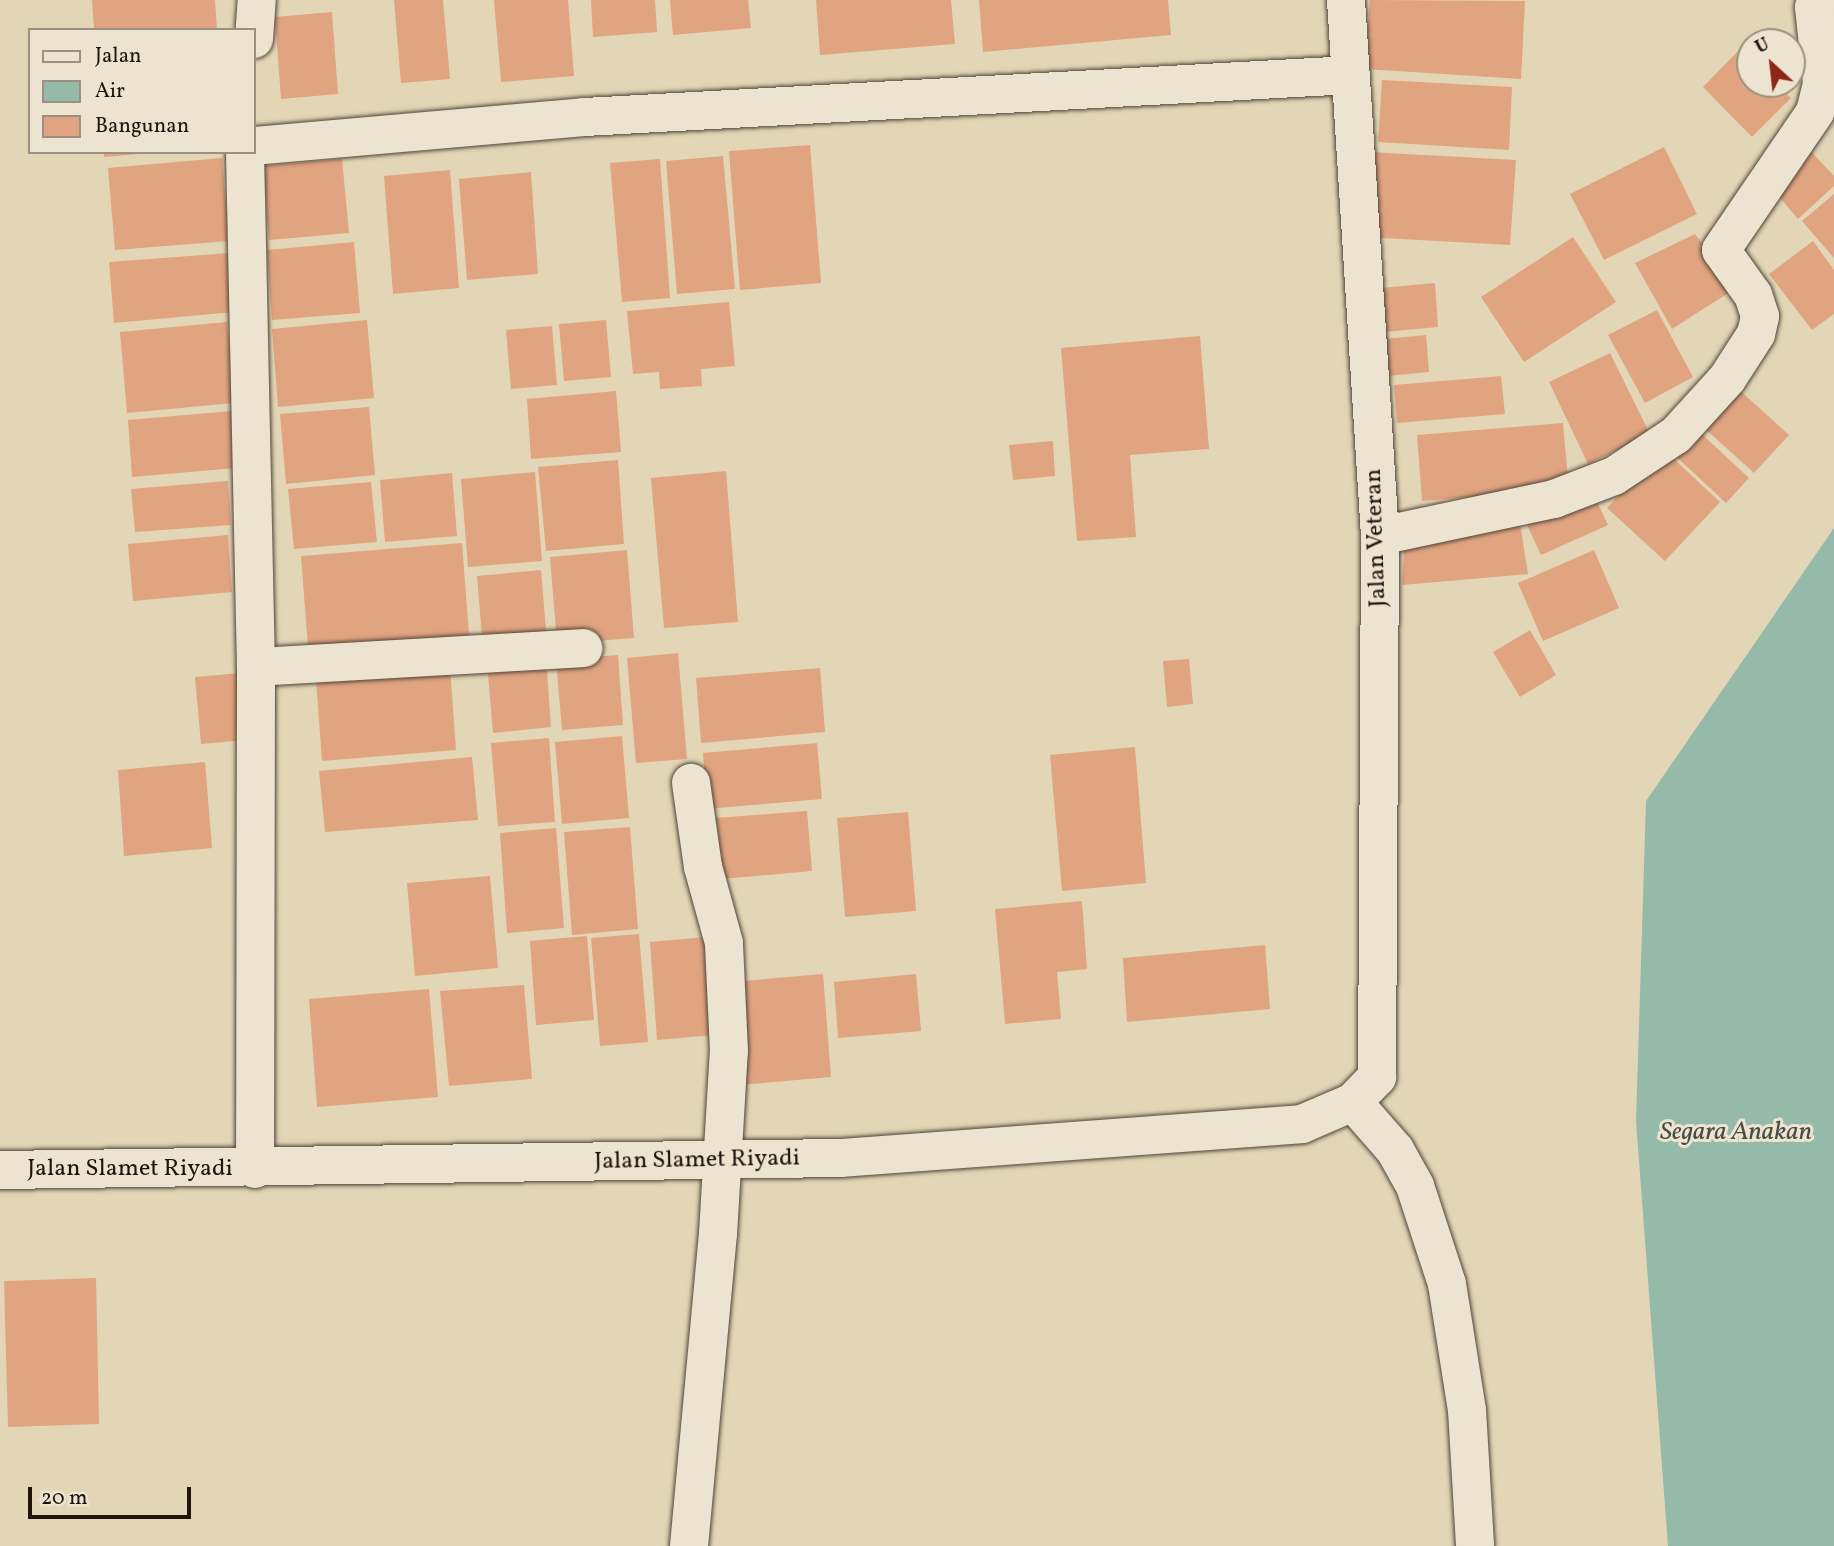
<!DOCTYPE html>
<html>
<head>
<meta charset="utf-8">
<style>
  body { margin:0 }
  #map { position:relative; width:1834px; height:1546px; overflow:hidden; background:#e2d6b6; font-family:Vollkorn,serif }
  div>[style] { position:absolute }
  .water>* { inset:0; background:#96baa9 }
  .building>* { inset:0; background:#e1a480 }
  .roads { filter:drop-shadow(0 0 2px #514438) drop-shadow(0 0 2px #514438) }
  .minor>* { height:38px; margin:-19px; padding:0 19px; transform-origin:19px; border-radius:19px; background:#ece4d0 }
  span { translate:-50% -50%; white-space:nowrap; text-align:center; line-height:1.15; -webkit-text-stroke:6px #ece4d0; paint-order:stroke }
  .street-label { font-size:24px; color:#21130e }
  .water-label { font-size:26px; color:#4a4d44; font-style:italic }
  .legend { position:absolute; left:28px; top:28px; width:228px; height:126px; box-sizing:border-box; background:#ece4d0; border:2px solid #9b9082; margin:0; padding:9px 12px; list-style:none; font-size:21px; color:#21130e }
  .legend li { display:flex; align-items:center; gap:14px; height:35px }
  .legend b { width:35px; border:2px solid #9b9082 }
  .north { position:absolute; left:1736px; top:28px; width:70px; height:70px; box-sizing:border-box; background:#ece4d0; border:2px solid #9b9082; border-radius:50%; rotate:333deg; font-size:19px; font-weight:700; line-height:28px; text-align:center; color:#21130e }
  .north::after { content:''; display:block; margin:auto; width:24px; height:32px; background:#8f2418; clip-path:polygon(50% 0,100% 100%,50% 72%,0 100%) }
  .scale { position:absolute; left:28px; top:1487px; width:163px; height:32px; box-sizing:border-box; border:4px solid #21130e; border-top:0; padding-left:9px; font-size:21px; line-height:24px; white-space:nowrap; color:#21130e; -webkit-text-stroke:5px #ece4d0; paint-order:stroke }
</style>
</head>
<body>
<div id="map">
  <div class="water">
    <i style="clip-path:polygon(1834px 528px,1834px 1546px,1668px 1546px,1636px 1121px,1646px 801px)"></i>
  </div>
  <div class="building">
    <i style="clip-path:polygon(92px 0,215px 0,217px 30px,94px 30px)"></i>
    <i style="clip-path:polygon(394px 0,443px 0,450px 79px,401px 83px)"></i>
    <i style="clip-path:polygon(494px 0,568px 0,574px 76px,501px 82px)"></i>
    <i style="clip-path:polygon(591px 0,655px 0,657px 32px,593px 37px)"></i>
    <i style="clip-path:polygon(670px 0,748px 0,751px 28px,673px 35px)"></i>
    <i style="clip-path:polygon(816px 0,951px 0,955px 44px,820px 55px)"></i>
    <i style="clip-path:polygon(979px 0,1168px 0,1171px 35px,983px 52px)"></i>
    <i style="clip-path:polygon(1370px 0,1525px 1px,1521px 79px,1365px 69px)"></i>
    <i style="clip-path:polygon(332px 12px,338px 94px,281px 99px,275px 17px)"></i>
    <i style="clip-path:polygon(1740px 49px,1750px 58px,1750px 84px,1776px 84px,1791px 98px,1752px 137px,1703px 87px)"></i>
    <i style="clip-path:polygon(1382px 80px,1512px 87px,1509px 150px,1378px 142px)"></i>
    <i style="clip-path:polygon(810px 145px,821px 283px,740px 290px,729px 151px)"></i>
    <i style="clip-path:polygon(1805px 145px,1834px 176px,1834px 186px,1798px 219px,1769px 185px)"></i>
    <i style="clip-path:polygon(1664px 147px,1697px 214px,1604px 260px,1570px 194px)"></i>
    <i style="clip-path:polygon(104px 152px,139px 152px,139px 154px,104px 157px)"></i>
    <i style="clip-path:polygon(1369px 152px,1516px 160px,1510px 245px,1364px 237px)"></i>
    <i style="clip-path:polygon(723px 156px,735px 289px,677px 294px,666px 161px)"></i>
    <i style="clip-path:polygon(222px 158px,229px 241px,115px 250px,108px 168px)"></i>
    <i style="clip-path:polygon(342px 159px,349px 233px,269px 240px,263px 166px)"></i>
    <i style="clip-path:polygon(660px 159px,670px 298px,622px 302px,610px 163px)"></i>
    <i style="clip-path:polygon(450px 170px,459px 288px,393px 294px,384px 176px)"></i>
    <i style="clip-path:polygon(531px 172px,538px 274px,467px 280px,459px 179px)"></i>
    <i style="clip-path:polygon(1834px 194px,1834px 258px,1802px 221px)"></i>
    <i style="clip-path:polygon(1695px 234px,1736px 288px,1672px 329px,1635px 263px)"></i>
    <i style="clip-path:polygon(1573px 237px,1616px 302px,1524px 362px,1481px 297px)"></i>
    <i style="clip-path:polygon(1813px 241px,1834px 270px,1834px 314px,1812px 330px,1769px 274px)"></i>
    <i style="clip-path:polygon(354px 242px,360px 313px,272px 320px,267px 250px)"></i>
    <i style="clip-path:polygon(229px 253px,234px 312px,114px 323px,109px 262px)"></i>
    <i style="clip-path:polygon(1435px 283px,1438px 327px,1373px 333px,1370px 289px)"></i>
    <i style="clip-path:polygon(729px 302px,735px 366px,701px 369px,702px 386px,660px 389px,659px 372px,633px 374px,627px 311px)"></i>
    <i style="clip-path:polygon(1657px 310px,1693px 377px,1645px 403px,1608px 335px)"></i>
    <i style="clip-path:polygon(367px 320px,374px 398px,278px 407px,272px 329px)"></i>
    <i style="clip-path:polygon(606px 320px,611px 377px,564px 381px,559px 324px)"></i>
    <i style="clip-path:polygon(227px 322px,234px 403px,127px 413px,120px 332px)"></i>
    <i style="clip-path:polygon(552px 326px,557px 385px,511px 389px,506px 330px)"></i>
    <i style="clip-path:polygon(1426px 335px,1429px 372px,1378px 377px,1374px 340px)"></i>
    <i style="clip-path:polygon(1200px 336px,1209px 449px,1130px 455px,1136px 537px,1077px 541px,1061px 348px)"></i>
    <i style="clip-path:polygon(1610px 353px,1650px 434px,1588px 464px,1549px 382px)"></i>
    <i style="clip-path:polygon(1501px 376px,1505px 414px,1397px 423px,1394px 385px)"></i>
    <i style="clip-path:polygon(1736px 387px,1789px 435px,1754px 473px,1702px 426px)"></i>
    <i style="clip-path:polygon(616px 391px,621px 452px,531px 459px,527px 399px)"></i>
    <i style="clip-path:polygon(369px 407px,375px 475px,286px 484px,280px 414px)"></i>
    <i style="clip-path:polygon(232px 411px,236px 468px,132px 477px,128px 420px)"></i>
    <i style="clip-path:polygon(1563px 423px,1569px 489px,1422px 501px,1417px 435px)"></i>
    <i style="clip-path:polygon(1691px 424px,1749px 478px,1726px 503px,1668px 449px)"></i>
    <i style="clip-path:polygon(1053px 441px,1055px 476px,1013px 480px,1009px 445px)"></i>
    <i style="clip-path:polygon(1662px 448px,1720px 502px,1665px 561px,1607px 508px)"></i>
    <i style="clip-path:polygon(618px 460px,624px 544px,546px 551px,538px 467px)"></i>
    <i style="clip-path:polygon(726px 471px,738px 622px,664px 628px,651px 478px)"></i>
    <i style="clip-path:polygon(535px 472px,542px 561px,468px 567px,461px 479px)"></i>
    <i style="clip-path:polygon(452px 473px,457px 536px,385px 542px,380px 480px)"></i>
    <i style="clip-path:polygon(228px 481px,231px 525px,135px 532px,131px 489px)"></i>
    <i style="clip-path:polygon(371px 482px,377px 542px,294px 549px,288px 489px)"></i>
    <i style="clip-path:polygon(1594px 495px,1608px 525px,1541px 555px,1527px 525px)"></i>
    <i style="clip-path:polygon(1519px 517px,1528px 574px,1402px 585px,1405px 539px)"></i>
    <i style="clip-path:polygon(228px 535px,232px 592px,133px 601px,128px 544px)"></i>
    <i style="clip-path:polygon(462px 543px,470px 647px,309px 661px,301px 556px)"></i>
    <i style="clip-path:polygon(627px 550px,634px 638px,557px 644px,550px 557px)"></i>
    <i style="clip-path:polygon(1594px 550px,1619px 608px,1543px 641px,1518px 583px)"></i>
    <i style="clip-path:polygon(541px 570px,547px 642px,483px 648px,477px 576px)"></i>
    <i style="clip-path:polygon(1530px 630px,1556px 675px,1520px 697px,1493px 652px)"></i>
    <i style="clip-path:polygon(678px 653px,687px 759px,636px 763px,627px 658px)"></i>
    <i style="clip-path:polygon(618px 655px,623px 725px,562px 730px,556px 660px)"></i>
    <i style="clip-path:polygon(546px 657px,551px 727px,493px 733px,487px 663px)"></i>
    <i style="clip-path:polygon(1189px 659px,1193px 704px,1167px 707px,1163px 661px)"></i>
    <i style="clip-path:polygon(450px 667px,456px 750px,322px 761px,316px 679px)"></i>
    <i style="clip-path:polygon(820px 668px,825px 732px,701px 743px,696px 678px)"></i>
    <i style="clip-path:polygon(240px 673px,245px 740px,201px 744px,195px 677px)"></i>
    <i style="clip-path:polygon(622px 736px,629px 818px,562px 824px,555px 742px)"></i>
    <i style="clip-path:polygon(549px 738px,555px 822px,498px 826px,491px 743px)"></i>
    <i style="clip-path:polygon(817px 743px,822px 799px,707px 809px,703px 753px)"></i>
    <i style="clip-path:polygon(1135px 747px,1146px 883px,1062px 891px,1050px 755px)"></i>
    <i style="clip-path:polygon(472px 757px,478px 820px,325px 832px,319px 771px)"></i>
    <i style="clip-path:polygon(205px 762px,212px 848px,124px 856px,118px 770px)"></i>
    <i style="clip-path:polygon(807px 811px,812px 871px,721px 879px,716px 818px)"></i>
    <i style="clip-path:polygon(908px 812px,916px 911px,845px 917px,837px 818px)"></i>
    <i style="clip-path:polygon(630px 827px,638px 929px,572px 935px,564px 832px)"></i>
    <i style="clip-path:polygon(556px 828px,564px 928px,507px 933px,500px 833px)"></i>
    <i style="clip-path:polygon(490px 876px,498px 968px,415px 976px,407px 883px)"></i>
    <i style="clip-path:polygon(1082px 901px,1087px 969px,1057px 972px,1061px 1019px,1005px 1024px,995px 909px)"></i>
    <i style="clip-path:polygon(639px 934px,648px 1042px,600px 1046px,591px 938px)"></i>
    <i style="clip-path:polygon(587px 936px,594px 1020px,536px 1025px,530px 941px)"></i>
    <i style="clip-path:polygon(706px 937px,714px 1035px,657px 1040px,650px 942px)"></i>
    <i style="clip-path:polygon(1265px 945px,1270px 1009px,1127px 1022px,1123px 958px)"></i>
    <i style="clip-path:polygon(823px 974px,831px 1077px,740px 1085px,732px 982px)"></i>
    <i style="clip-path:polygon(916px 974px,921px 1031px,838px 1038px,834px 982px)"></i>
    <i style="clip-path:polygon(524px 985px,532px 1079px,449px 1086px,440px 991px)"></i>
    <i style="clip-path:polygon(429px 989px,438px 1097px,317px 1107px,309px 999px)"></i>
    <i style="clip-path:polygon(96px 1278px,99px 1424px,8px 1427px,4px 1281px)"></i>
  </div>
  <div class="roads">
    <div class="minor">
      <i style="left:254px;top:39px;width:39px;rotate:-86deg"></i>
      <i style="left:254px;top:146px;width:332px;rotate:-5deg"></i>
      <i style="left:585px;top:117px;width:766px;rotate:-3.14deg"></i>
      <i style="left:245px;top:152px;width:515px;rotate:88.78deg"></i>
      <i style="left:256px;top:667px;width:502px;rotate:90.11deg"></i>
      <i style="left:1380px;top:536px;width:178px;rotate:-12deg"></i>
      <i style="left:1554px;top:499px;width:64px;rotate:-21deg"></i>
      <i style="left:1614px;top:476px;width:74px;rotate:-33.5deg"></i>
      <i style="left:1676px;top:435px;width:76px;rotate:-47.7deg"></i>
      <i style="left:1727px;top:379px;width:54px;rotate:-57.2deg"></i>
      <i style="left:1756px;top:334px;width:18px;rotate:-77deg"></i>
      <i style="left:1760px;top:316px;width:22px;rotate:-108deg"></i>
      <i style="left:1753px;top:295px;width:55px;rotate:-125.4deg"></i>
      <i style="left:1721px;top:250px;width:167px;rotate:-55.7deg"></i>
      <i style="left:1815px;top:112px;width:30px;rotate:-76deg"></i>
      <i style="left:1822px;top:83px;width:76px;rotate:-96deg"></i>
      <i style="left:1814px;top:7px;width:11px;rotate:-41deg"></i>
      <i style="left:256px;top:667px;width:328px;rotate:-3.3deg"></i>
      <i style="left:1353px;top:1102px;width:64px;rotate:48.8deg"></i>
      <i style="left:1395px;top:1150px;width:41px;rotate:60.9deg"></i>
      <i style="left:1415px;top:1186px;width:103px;rotate:71.9deg"></i>
      <i style="left:1447px;top:1284px;width:128px;rotate:81deg"></i>
      <i style="left:1467px;top:1410px;width:136px;rotate:86.6deg"></i>
      <i style="left:0;top:1170px;width:841px;rotate:-0.82deg"></i>
      <i style="left:841px;top:1158px;width:462px;rotate:-4.2deg"></i>
      <i style="left:1302px;top:1124px;width:56px;rotate:-23.3deg"></i>
      <i style="left:1353px;top:1102px;width:35px;rotate:-46deg"></i>
      <i style="left:1377px;top:1077px;width:541px;rotate:-89.68deg"></i>
      <i style="left:1380px;top:536px;width:537px;rotate:-93.63deg"></i>
      <i style="left:689px;top:1546px;width:313px;rotate:-84.7deg"></i>
      <i style="left:718px;top:1234px;width:183px;rotate:-86.6deg"></i>
      <i style="left:729px;top:1051px;width:108px;rotate:-92.7deg"></i>
      <i style="left:724px;top:943px;width:79px;rotate:-105.4deg"></i>
      <i style="left:703px;top:867px;width:85px;rotate:-98.1deg"></i>
    </div>
  </div>
  <div class="street-label">
    <span style="left:1377px;top:538px;rotate:-92deg">Jalan Veteran</span>
    <span style="left:697px;top:1161px;rotate:-1deg">Jalan Slamet Riyadi</span>
    <span style="left:130px;top:1170px">Jalan Slamet Riyadi</span>
  </div>
  <div class="water-label">
    <span style="left:1736px;top:1133px">Segara Anakan</span>
  </div>
  <ul class="legend">
  <li><b style="height:9px;background:#ece4d0"></b>Jalan</li>
  <li><b style="height:19px;background:#96baa9"></b>Air</li>
  <li><b style="height:19px;background:#e1a480"></b>Bangunan</li>
  </ul>
  <div class="north">U</div>
  <div class="scale">20 m</div>
</div>
</body>
</html>
